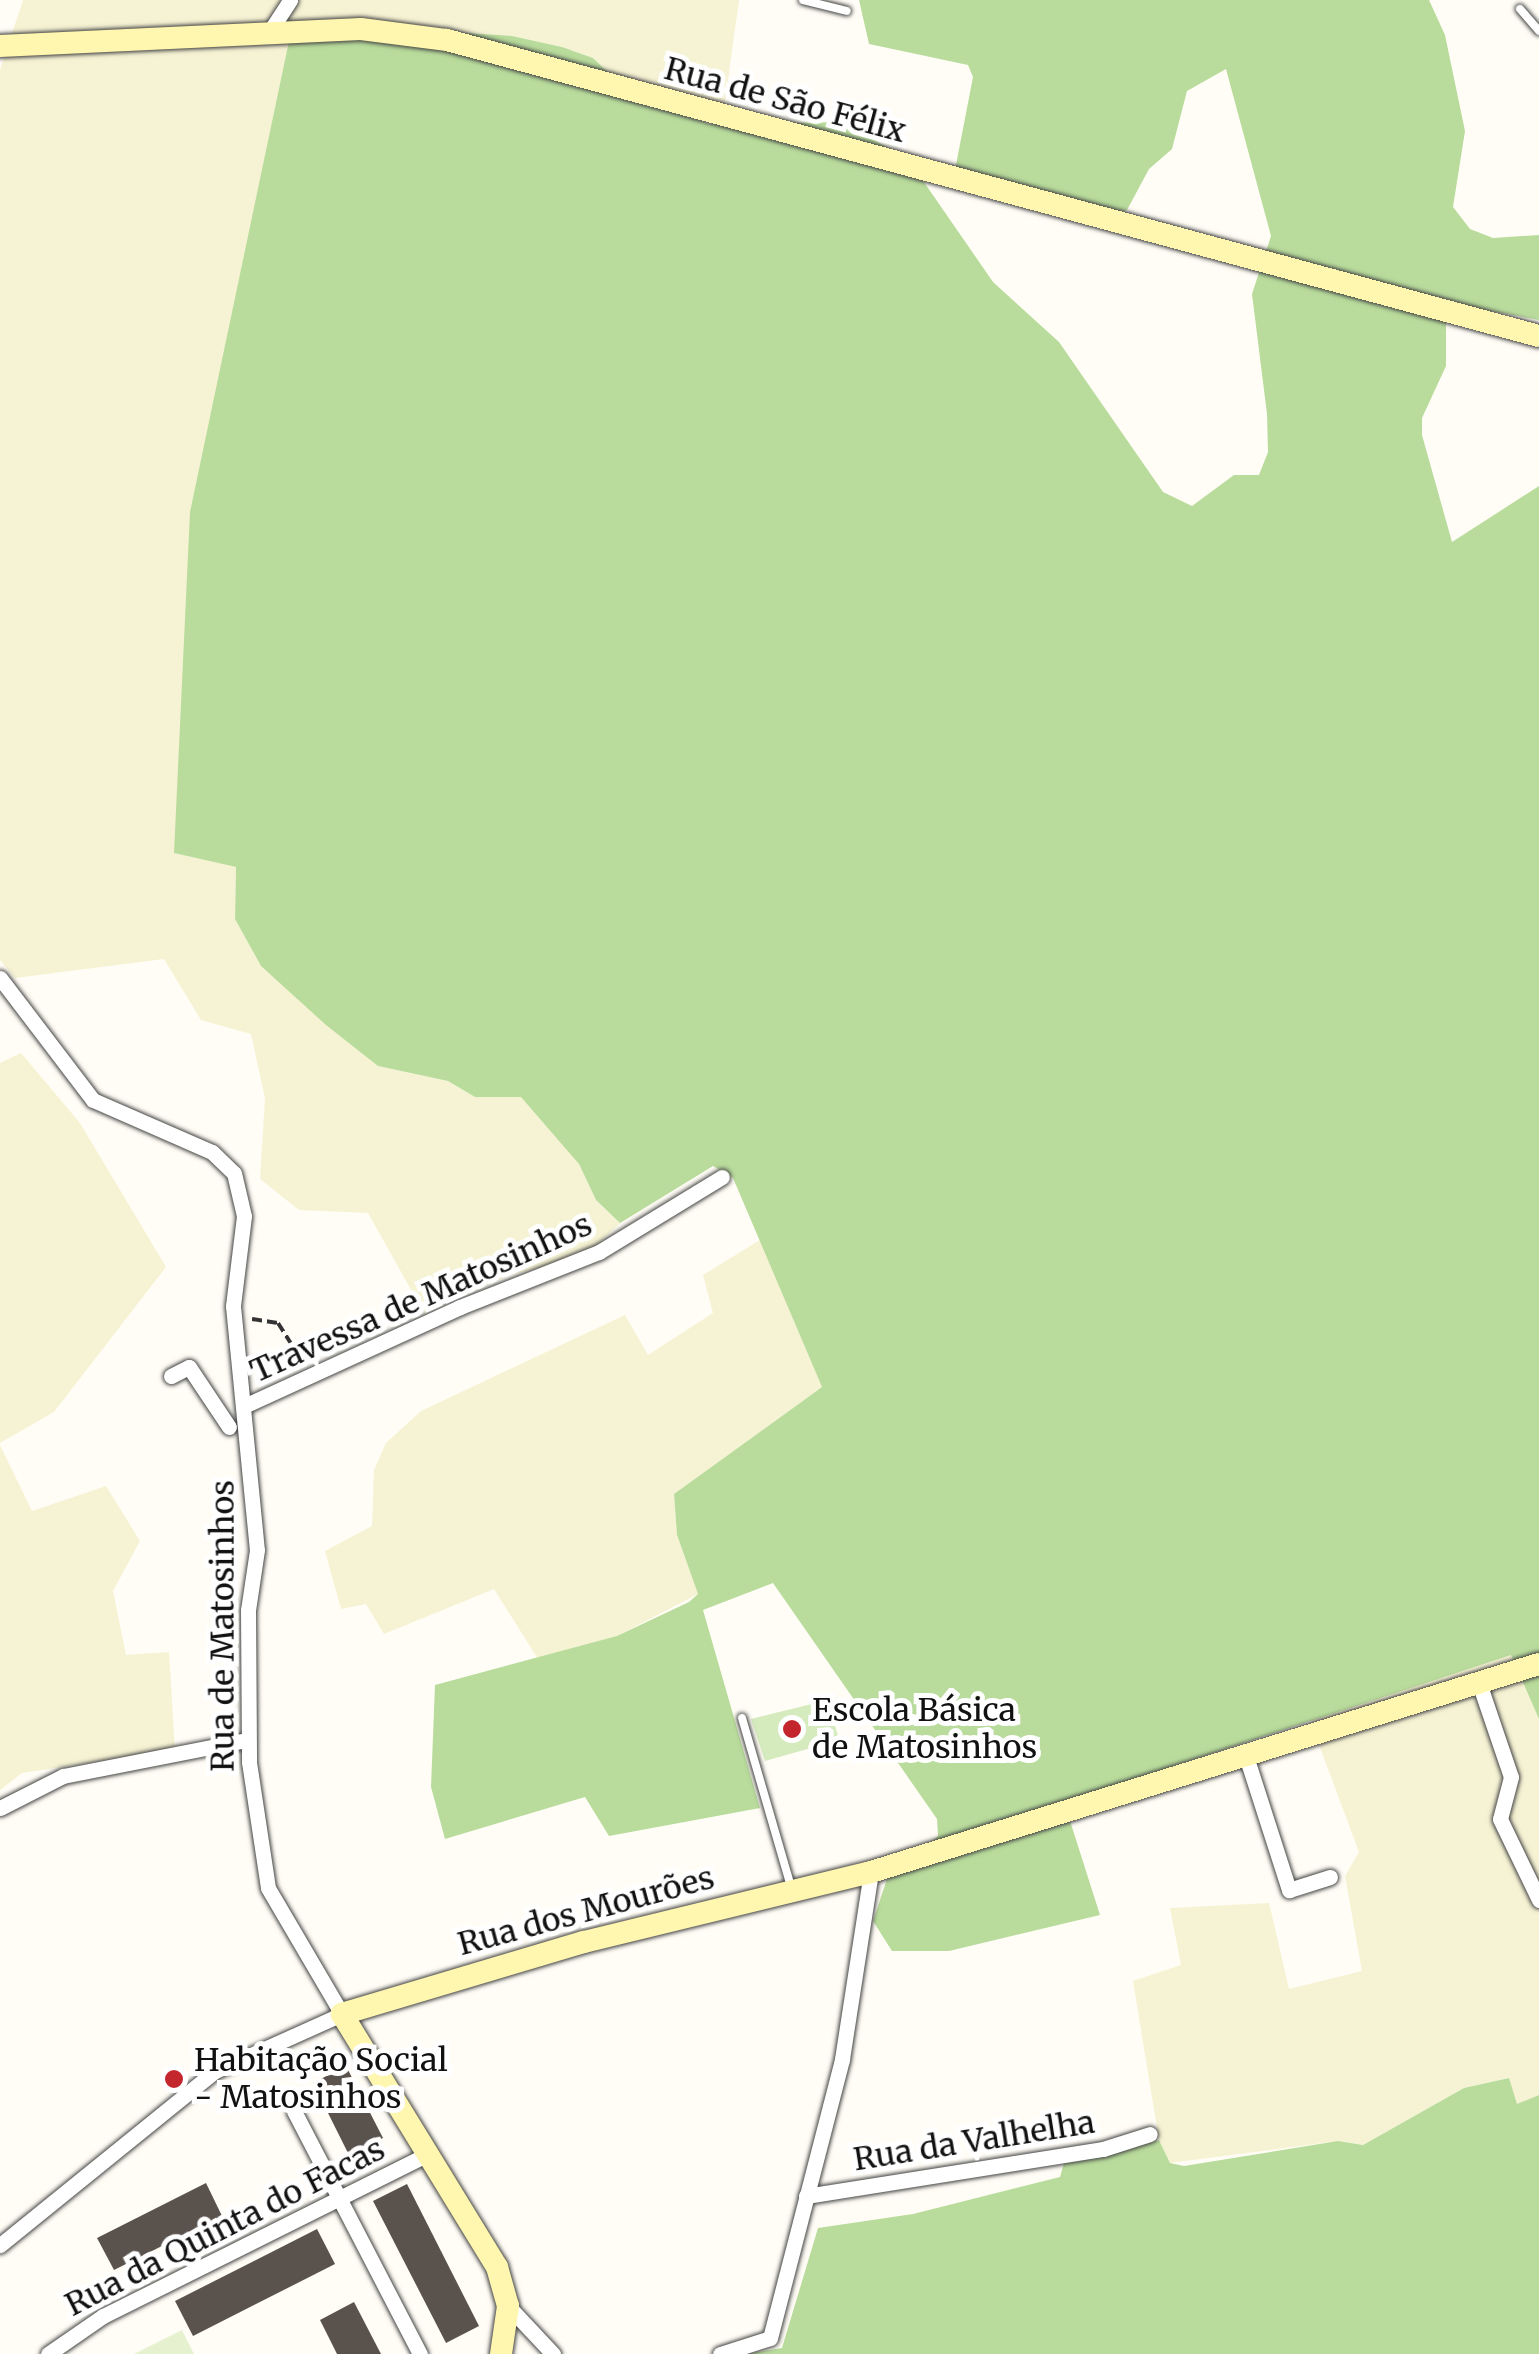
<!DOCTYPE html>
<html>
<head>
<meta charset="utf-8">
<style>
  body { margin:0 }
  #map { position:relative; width:1539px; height:2354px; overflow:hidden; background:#fffdf5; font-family:Merriweather,serif }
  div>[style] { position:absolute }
  .farmland>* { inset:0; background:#f6f3d4 }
  .green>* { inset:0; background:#d5ebbd }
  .forest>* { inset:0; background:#b9dc9c }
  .pitch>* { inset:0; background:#e6f2cf }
  .building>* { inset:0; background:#5a524d }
  .path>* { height:4px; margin-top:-2px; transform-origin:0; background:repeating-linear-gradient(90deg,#333 0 10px,transparent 0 15px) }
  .roads { filter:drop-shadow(0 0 2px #444) drop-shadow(0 0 2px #444) }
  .lane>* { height:8px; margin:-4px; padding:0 4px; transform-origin:4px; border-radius:4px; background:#fff }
  .street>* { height:15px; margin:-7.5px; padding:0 7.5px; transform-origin:7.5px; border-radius:7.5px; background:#fff }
  .secondary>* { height:22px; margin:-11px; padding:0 11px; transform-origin:11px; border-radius:11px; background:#fff6b0 }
  .dots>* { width:28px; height:28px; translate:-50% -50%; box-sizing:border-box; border:5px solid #fff; border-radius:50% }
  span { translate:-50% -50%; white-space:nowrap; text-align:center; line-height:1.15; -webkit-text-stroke:10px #fff; paint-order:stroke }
  .street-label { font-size:32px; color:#111 }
  .poi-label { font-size:32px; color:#111 }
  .left { translate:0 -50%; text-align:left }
</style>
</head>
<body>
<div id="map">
  <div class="farmland">
    <i style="clip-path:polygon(23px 0,739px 0,722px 124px,631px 94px,593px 58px,562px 47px,512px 36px,293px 22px,191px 516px,175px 853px,236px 867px,235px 919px,261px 966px,378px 1066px,448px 1081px,475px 1097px,521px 1097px,533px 1106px,579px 1164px,596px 1200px,620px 1223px,584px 1257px,510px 1275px,424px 1313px,368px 1213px,299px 1210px,260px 1179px,265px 1098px,251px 1034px,201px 1020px,164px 959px,15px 978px,0 960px,0 70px)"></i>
    <i style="clip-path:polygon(21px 1053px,80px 1123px,166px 1267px,54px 1412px,0 1443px,0 1063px)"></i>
    <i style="clip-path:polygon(760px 1240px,822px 1387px,674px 1494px,677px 1535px,698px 1594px,617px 1636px,538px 1659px,494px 1589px,384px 1634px,366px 1604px,341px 1609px,325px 1551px,372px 1526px,374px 1470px,386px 1443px,421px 1411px,625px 1315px,648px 1355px,713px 1313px,703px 1275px)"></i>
    <i style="clip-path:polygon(0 1445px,32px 1511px,106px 1486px,140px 1541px,113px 1591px,126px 1655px,169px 1652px,175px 1750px,22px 1773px,0 1790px)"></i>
    <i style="clip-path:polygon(1511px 1654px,1539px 1719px,1539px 2095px,1517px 2105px,1508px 2078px,1464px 2088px,1363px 2145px,1338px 2141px,1170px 2163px,1159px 2140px,1133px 1981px,1181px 1965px,1170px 1908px,1269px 1903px,1289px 1989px,1362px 1971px,1345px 1876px,1359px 1852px,1309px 1718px)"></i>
  </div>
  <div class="green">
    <i style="clip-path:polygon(828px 1700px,839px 1740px,765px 1761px,751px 1719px)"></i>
  </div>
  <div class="forest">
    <i style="clip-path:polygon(859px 0,1429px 0,1445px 35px,1465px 131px,1453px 207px,1470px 229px,1493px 238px,1539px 235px,1539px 320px,1446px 303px,1446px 366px,1422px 418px,1422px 435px,1452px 542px,1539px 486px,1539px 1719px,1511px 1655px,1064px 1802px,1100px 1915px,949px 1951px,892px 1951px,873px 1921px,887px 1879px,938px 1836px,937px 1819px,773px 1583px,703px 1610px,760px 1808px,609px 1836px,585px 1797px,445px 1839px,431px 1787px,435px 1685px,617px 1636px,689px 1602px,698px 1594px,677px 1535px,674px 1494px,822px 1387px,733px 1178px,713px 1166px,620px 1223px,596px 1200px,579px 1164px,521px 1097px,475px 1097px,448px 1081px,378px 1066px,326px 1025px,261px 966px,235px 919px,236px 867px,174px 853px,190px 512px,293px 22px,512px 36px,562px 47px,593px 58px,631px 94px,709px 124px,842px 122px,908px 159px,993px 282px,1059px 342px,1163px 492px,1192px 506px,1234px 475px,1259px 475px,1268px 452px,1267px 414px,1252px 294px,1271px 236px,1226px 69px,1187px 91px,1172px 149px,1149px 169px,1127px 210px,1113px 216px,955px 170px,973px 77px,968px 65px,869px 44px)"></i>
    <i style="clip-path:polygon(1509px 2078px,1517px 2104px,1539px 2095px,1539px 2354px,746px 2354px,782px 2348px,818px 2228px,913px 2214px,1060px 2177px,1064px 2163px,1159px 2140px,1170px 2163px,1184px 2166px,1338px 2141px,1363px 2145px,1464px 2088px)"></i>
  </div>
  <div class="pitch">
    <i style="clip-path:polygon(182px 2330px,194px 2354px,134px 2354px)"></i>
  </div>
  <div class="building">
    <i style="clip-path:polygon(346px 2066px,383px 2138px,349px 2155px,313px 2083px)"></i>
    <i style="clip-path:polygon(206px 2183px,222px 2216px,114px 2270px,97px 2238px)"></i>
    <i style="clip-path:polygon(407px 2184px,479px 2326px,446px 2343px,373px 2201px)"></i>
    <i style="clip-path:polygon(317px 2229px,335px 2264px,193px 2336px,175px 2301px)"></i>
    <i style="clip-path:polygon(354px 2302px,381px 2354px,337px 2354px,320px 2320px)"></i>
  </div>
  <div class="path">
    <i style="left:252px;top:1319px;width:26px;rotate:9deg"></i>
    <i style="left:278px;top:1323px;width:45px;rotate:57.7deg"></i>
  </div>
  <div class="roads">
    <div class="lane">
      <i style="left:803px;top:0;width:45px;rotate:14deg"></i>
      <i style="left:1520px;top:9px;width:29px;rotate:49deg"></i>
      <i style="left:742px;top:1718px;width:176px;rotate:73.8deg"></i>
    </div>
    <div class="street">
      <i style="left:270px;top:31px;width:37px;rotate:-57deg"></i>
      <i style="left:0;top:978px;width:153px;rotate:52.7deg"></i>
      <i style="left:93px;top:1100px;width:130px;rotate:23.6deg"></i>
      <i style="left:212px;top:1152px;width:30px;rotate:44deg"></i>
      <i style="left:234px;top:1173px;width:44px;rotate:76.9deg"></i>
      <i style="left:244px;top:1216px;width:91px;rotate:97deg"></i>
      <i style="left:233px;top:1306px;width:245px;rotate:84.4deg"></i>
      <i style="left:257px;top:1550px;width:61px;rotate:98.5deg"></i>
      <i style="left:248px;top:1610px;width:152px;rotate:89.6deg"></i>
      <i style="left:249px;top:1762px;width:127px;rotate:81.4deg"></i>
      <i style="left:268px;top:1888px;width:146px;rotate:59.6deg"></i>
      <i style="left:342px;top:2014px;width:139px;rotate:155.8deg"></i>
      <i style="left:215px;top:2071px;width:277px;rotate:141deg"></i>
      <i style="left:171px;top:1376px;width:20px;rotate:-27deg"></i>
      <i style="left:189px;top:1367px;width:72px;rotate:56.3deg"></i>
      <i style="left:244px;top:1406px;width:238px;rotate:-24.6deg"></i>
      <i style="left:460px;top:1307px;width:149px;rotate:-21.6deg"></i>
      <i style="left:599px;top:1252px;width:144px;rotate:-31.4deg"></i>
      <i style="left:1478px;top:1680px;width:102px;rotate:71.2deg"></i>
      <i style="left:1511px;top:1777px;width:43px;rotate:104.7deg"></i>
      <i style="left:1500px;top:1819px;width:90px;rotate:64.3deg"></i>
      <i style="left:1246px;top:1756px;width:141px;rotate:72.2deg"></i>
      <i style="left:1289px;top:1890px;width:43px;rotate:-17.6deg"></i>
      <i style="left:0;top:1808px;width:71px;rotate:-26.9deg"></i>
      <i style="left:63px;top:1776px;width:187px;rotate:-11.1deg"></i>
      <i style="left:294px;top:2111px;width:274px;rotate:62.6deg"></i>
      <i style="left:806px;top:2196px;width:301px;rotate:-9deg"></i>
      <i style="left:1103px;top:2149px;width:49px;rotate:-17.7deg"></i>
      <i style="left:508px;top:2306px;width:66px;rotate:46.8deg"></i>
      <i style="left:48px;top:2354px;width:67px;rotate:-34.6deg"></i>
      <i style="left:103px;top:2316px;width:365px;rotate:-26.5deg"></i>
      <i style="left:720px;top:2354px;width:52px;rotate:-17.7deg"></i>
      <i style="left:770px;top:2338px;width:288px;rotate:-75.5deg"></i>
      <i style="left:842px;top:2059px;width:189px;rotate:-81.2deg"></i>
    </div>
    <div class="secondary">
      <i style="left:0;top:46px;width:361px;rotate:-2.7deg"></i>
      <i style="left:361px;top:29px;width:87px;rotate:7.3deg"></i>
      <i style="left:447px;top:40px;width:1131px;rotate:15.17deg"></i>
      <i style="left:501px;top:2354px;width:49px;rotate:-81.7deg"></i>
      <i style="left:508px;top:2306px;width:41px;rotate:-105.8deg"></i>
      <i style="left:497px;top:2267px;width:297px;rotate:-121.5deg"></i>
      <i style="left:342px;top:2014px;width:252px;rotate:-16.6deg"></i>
      <i style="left:584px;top:1942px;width:295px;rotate:-13.7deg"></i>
      <i style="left:871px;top:1872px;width:700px;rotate:-17.3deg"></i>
    </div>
  </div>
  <div class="dots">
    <i style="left:792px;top:1729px;background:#c4262e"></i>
    <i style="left:174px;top:2079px;background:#c4262e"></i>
  </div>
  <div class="street-label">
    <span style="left:785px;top:100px;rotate:15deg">Rua de São Félix</span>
    <span style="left:421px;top:1298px;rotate:-24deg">Travessa de Matosinhos</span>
    <span style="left:223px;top:1626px;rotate:-90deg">Rua de Matosinhos</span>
    <span style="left:586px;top:1911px;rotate:-15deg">Rua dos Mourões</span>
    <span style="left:974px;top:2141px;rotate:-9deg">Rua da Valhelha</span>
    <span style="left:225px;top:2227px;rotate:-27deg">Rua da Quinta do Facas</span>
  </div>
  <div class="poi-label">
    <span class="left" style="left:812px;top:1729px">Escola Básica<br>de Matosinhos</span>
    <span class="left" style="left:194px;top:2079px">Habitação Social<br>- Matosinhos</span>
  </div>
</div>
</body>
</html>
